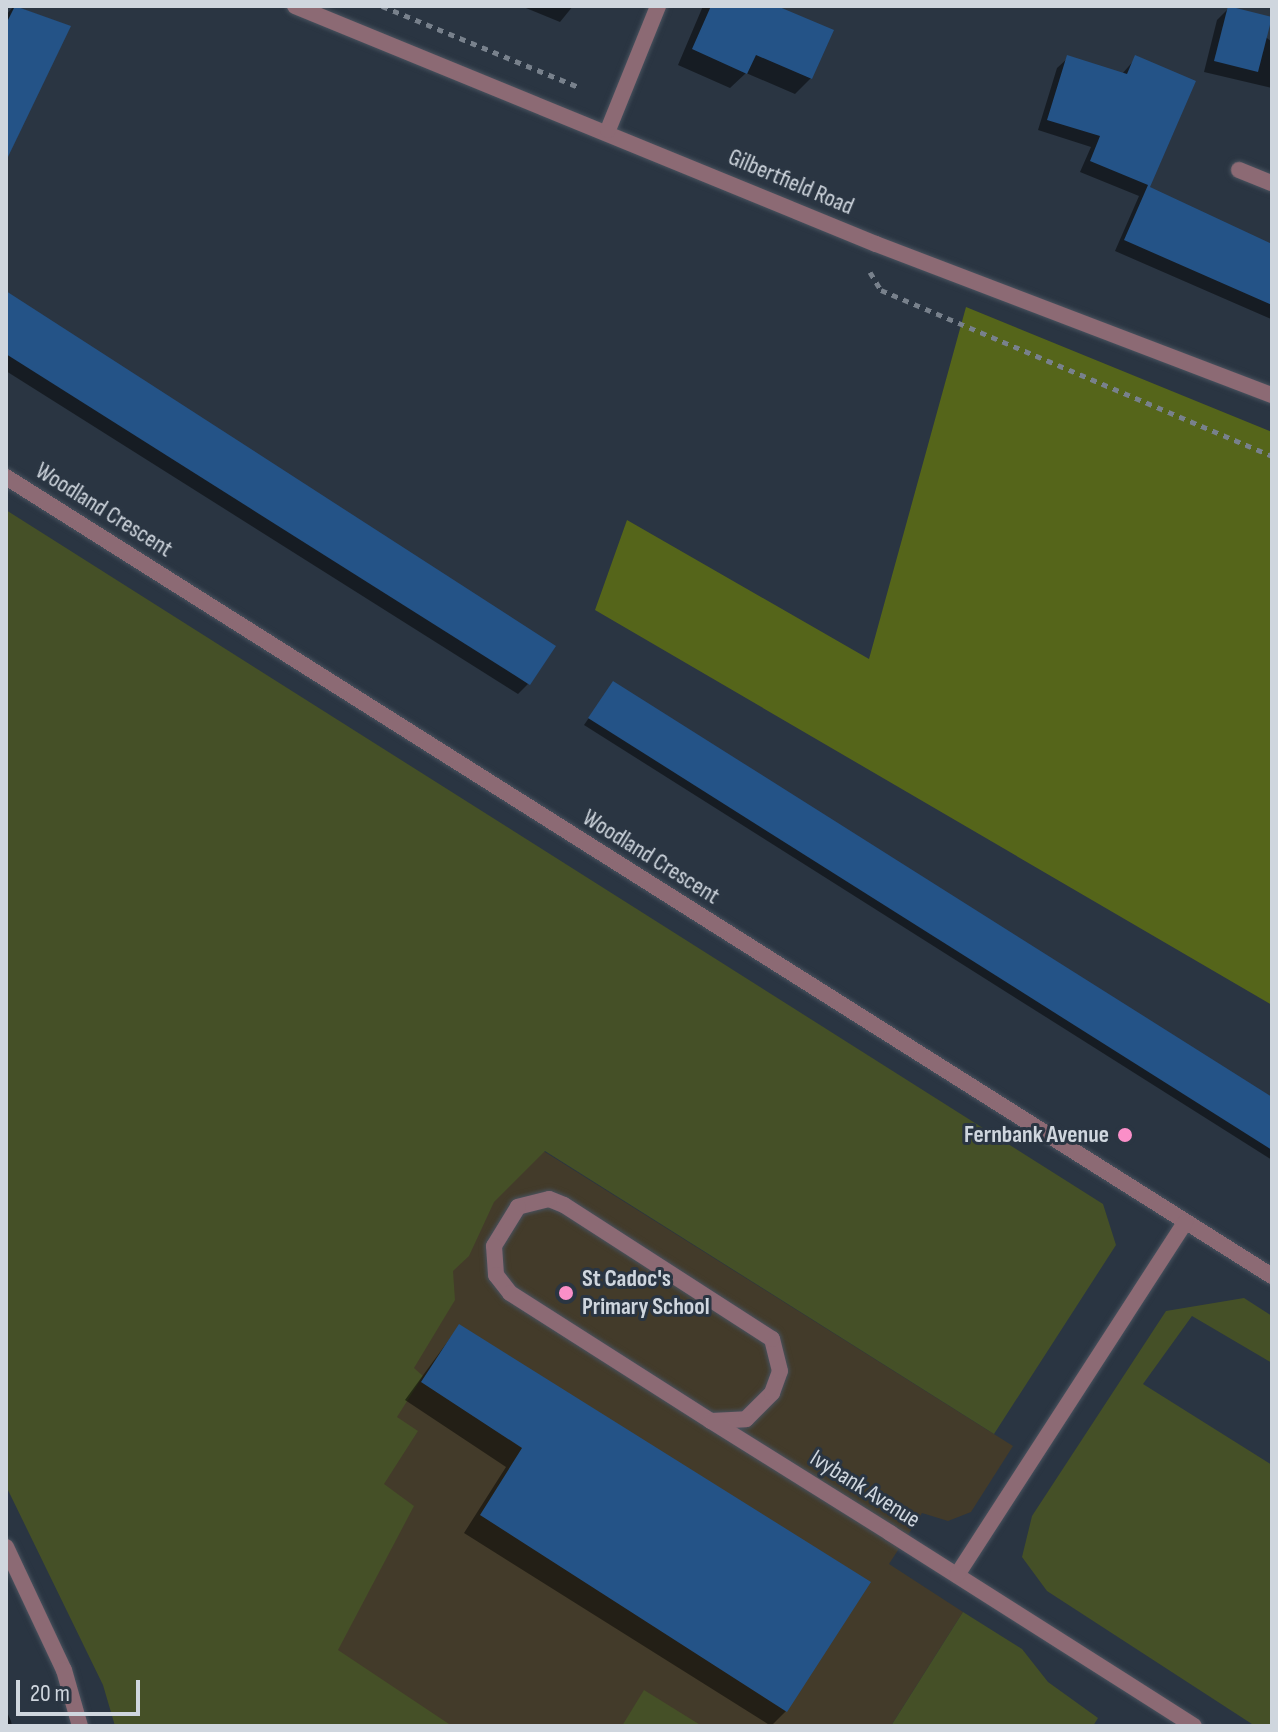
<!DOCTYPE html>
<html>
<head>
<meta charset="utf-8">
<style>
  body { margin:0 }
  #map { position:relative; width:1278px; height:1732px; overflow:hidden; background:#2a3542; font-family:"Sofia Sans Condensed",sans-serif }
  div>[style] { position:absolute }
  .education>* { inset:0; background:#433b2a }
  .green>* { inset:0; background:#455027 }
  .forest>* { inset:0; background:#55651a }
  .shadow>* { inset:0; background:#0007 }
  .building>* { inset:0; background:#245387 }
  .path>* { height:5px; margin-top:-2.5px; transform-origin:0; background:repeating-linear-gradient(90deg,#78818c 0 6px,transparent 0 12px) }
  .roads { filter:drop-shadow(0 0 2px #48525e) drop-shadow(0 0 2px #48525e) }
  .lane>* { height:16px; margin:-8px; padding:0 8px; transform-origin:8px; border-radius:8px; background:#8c6a74 }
  .street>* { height:16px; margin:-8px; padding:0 8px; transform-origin:8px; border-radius:8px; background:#8c6a74 }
  .dots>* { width:22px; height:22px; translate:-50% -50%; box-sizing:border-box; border:4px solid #2a3542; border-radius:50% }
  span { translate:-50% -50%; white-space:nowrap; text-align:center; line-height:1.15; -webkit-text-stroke:6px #2a3542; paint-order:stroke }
  .street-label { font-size:24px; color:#cfd6de }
  .poi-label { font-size:24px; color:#cfd6de; font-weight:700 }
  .right { translate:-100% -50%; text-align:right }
  .left { translate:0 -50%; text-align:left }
  .frame { position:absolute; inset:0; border:8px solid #cfd6de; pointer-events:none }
  .scale { position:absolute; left:16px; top:1680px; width:124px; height:36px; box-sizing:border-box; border:4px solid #cfd6de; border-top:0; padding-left:10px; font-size:24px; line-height:28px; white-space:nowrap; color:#cfd6de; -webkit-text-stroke:6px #2a3542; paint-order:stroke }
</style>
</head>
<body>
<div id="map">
  <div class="education">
    <i style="clip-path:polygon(440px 1086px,1013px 1446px,971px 1512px,948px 1521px,922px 1513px,889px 1564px,963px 1612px,891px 1726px,203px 1726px)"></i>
  </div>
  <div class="green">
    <i style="clip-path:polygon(6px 510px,1103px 1204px,1116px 1245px,994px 1434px,545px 1151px,494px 1202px,469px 1256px,453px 1271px,455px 1300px,414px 1368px,423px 1376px,397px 1417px,418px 1431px,384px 1484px,414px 1506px,338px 1650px,452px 1726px,115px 1726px,103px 1685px,6px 1486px)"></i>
    <i style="clip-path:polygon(1244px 1298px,1272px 1316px,1272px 1363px,1192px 1316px,1143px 1384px,1272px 1465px,1272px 1726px,1255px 1726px,1047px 1591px,1022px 1557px,1032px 1516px,1166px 1311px)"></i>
    <i style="clip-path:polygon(963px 1612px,1022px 1649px,1048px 1682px,1098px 1718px,1093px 1726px,891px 1726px)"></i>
    <i style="clip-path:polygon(644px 1690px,702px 1726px,622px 1726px)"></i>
  </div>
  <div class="forest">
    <i style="clip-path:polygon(966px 307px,1272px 432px,1272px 1005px,595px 610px,627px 520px,869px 659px)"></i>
  </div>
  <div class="shadow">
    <i style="clip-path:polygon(14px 6px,69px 26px,6px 160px,6px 15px)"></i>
    <i style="clip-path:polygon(521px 6px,573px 6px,560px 22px)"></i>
    <i style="clip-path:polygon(703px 6px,775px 6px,811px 78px,795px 94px,746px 73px,730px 88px,678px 65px)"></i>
    <i style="clip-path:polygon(1229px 8px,1272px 42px,1272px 88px,1204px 72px,1217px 20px)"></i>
    <i style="clip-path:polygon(1068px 58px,1122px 74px,1136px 58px,1193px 82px,1148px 188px,1272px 245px,1271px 319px,1115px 251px,1139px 196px,1080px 172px,1091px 147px,1038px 130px,1057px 68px)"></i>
    <i style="clip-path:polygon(6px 293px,528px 684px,518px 694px,6px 371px)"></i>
    <i style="clip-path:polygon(613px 683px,1272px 1102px,1272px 1160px,584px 725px)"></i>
    <i style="clip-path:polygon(459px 1326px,786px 1711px,771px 1726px,464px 1533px,506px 1467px,405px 1400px)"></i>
    <i style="clip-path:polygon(6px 1710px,11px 1721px,12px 1726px,6px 1726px)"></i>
  </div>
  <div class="building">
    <i style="clip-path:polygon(15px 6px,71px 26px,6px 161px,6px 24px)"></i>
    <i style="clip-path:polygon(711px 6px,777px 6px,834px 30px,812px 79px,756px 55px,747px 74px,692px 49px)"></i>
    <i style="clip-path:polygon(1228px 6px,1272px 17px,1258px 72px,1214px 61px)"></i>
    <i style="clip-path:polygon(1067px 55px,1127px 74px,1135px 55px,1196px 81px,1150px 187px,1272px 244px,1272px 305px,1124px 240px,1148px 185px,1090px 161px,1100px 136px,1047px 120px)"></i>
    <i style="clip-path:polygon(6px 291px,556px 646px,530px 685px,6px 354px)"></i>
    <i style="clip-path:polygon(613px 681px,1272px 1097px,1272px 1150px,588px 718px)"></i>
    <i style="clip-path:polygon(459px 1324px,871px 1582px,787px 1712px,480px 1515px,522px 1448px,421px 1382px)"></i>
  </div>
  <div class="path">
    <i style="left:382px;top:6px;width:213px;rotate:22.4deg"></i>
    <i style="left:870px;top:272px;width:21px;rotate:59deg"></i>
    <i style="left:881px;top:290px;width:425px;rotate:23deg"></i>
  </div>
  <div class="roads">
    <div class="lane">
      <i style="left:711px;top:1421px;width:35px;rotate:-3deg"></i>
      <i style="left:746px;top:1419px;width:37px;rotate:-45deg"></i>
      <i style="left:772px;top:1393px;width:23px;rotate:-70deg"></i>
      <i style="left:780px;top:1371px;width:33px;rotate:-104deg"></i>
      <i style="left:772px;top:1339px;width:247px;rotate:-147.2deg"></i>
      <i style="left:564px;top:1205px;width:16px;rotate:-158deg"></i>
      <i style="left:549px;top:1199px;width:32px;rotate:166deg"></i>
      <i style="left:518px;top:1207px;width:46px;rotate:121.6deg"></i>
      <i style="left:494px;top:1246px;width:29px;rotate:86deg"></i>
      <i style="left:496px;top:1275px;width:23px;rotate:52deg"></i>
      <i style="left:510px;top:1293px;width:238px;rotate:32.5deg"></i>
      <i style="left:711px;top:1421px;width:211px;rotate:32deg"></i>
    </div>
    <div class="street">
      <i style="left:295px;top:6px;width:628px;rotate:22.28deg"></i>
      <i style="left:876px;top:244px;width:424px;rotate:20.9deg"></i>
      <i style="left:608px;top:130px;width:134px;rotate:-68deg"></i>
      <i style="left:1239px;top:170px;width:35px;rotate:22deg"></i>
      <i style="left:6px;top:477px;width:1497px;rotate:32.26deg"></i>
      <i style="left:890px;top:1533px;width:360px;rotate:32.4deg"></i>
      <i style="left:6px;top:1547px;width:136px;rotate:64.8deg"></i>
      <i style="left:64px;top:1670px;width:58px;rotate:74.1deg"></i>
      <i style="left:957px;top:1575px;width:420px;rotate:-57.1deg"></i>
    </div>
  </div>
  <div class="dots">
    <i style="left:1125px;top:1135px;background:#fa8fc8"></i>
    <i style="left:566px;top:1293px;background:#fa8fc8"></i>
  </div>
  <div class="street-label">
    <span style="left:791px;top:182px;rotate:23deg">Gilbertfield Road</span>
    <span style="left:104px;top:510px;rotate:32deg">Woodland Crescent</span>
    <span style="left:651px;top:857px;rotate:32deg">Woodland Crescent</span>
    <span style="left:865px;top:1489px;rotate:32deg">Ivybank Avenue</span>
  </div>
  <div class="poi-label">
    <span class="right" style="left:1109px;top:1135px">Fernbank Avenue</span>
    <span class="left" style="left:582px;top:1293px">St Cadoc's<br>Primary School</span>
  </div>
  <div class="frame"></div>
  <div class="scale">20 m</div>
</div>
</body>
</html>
